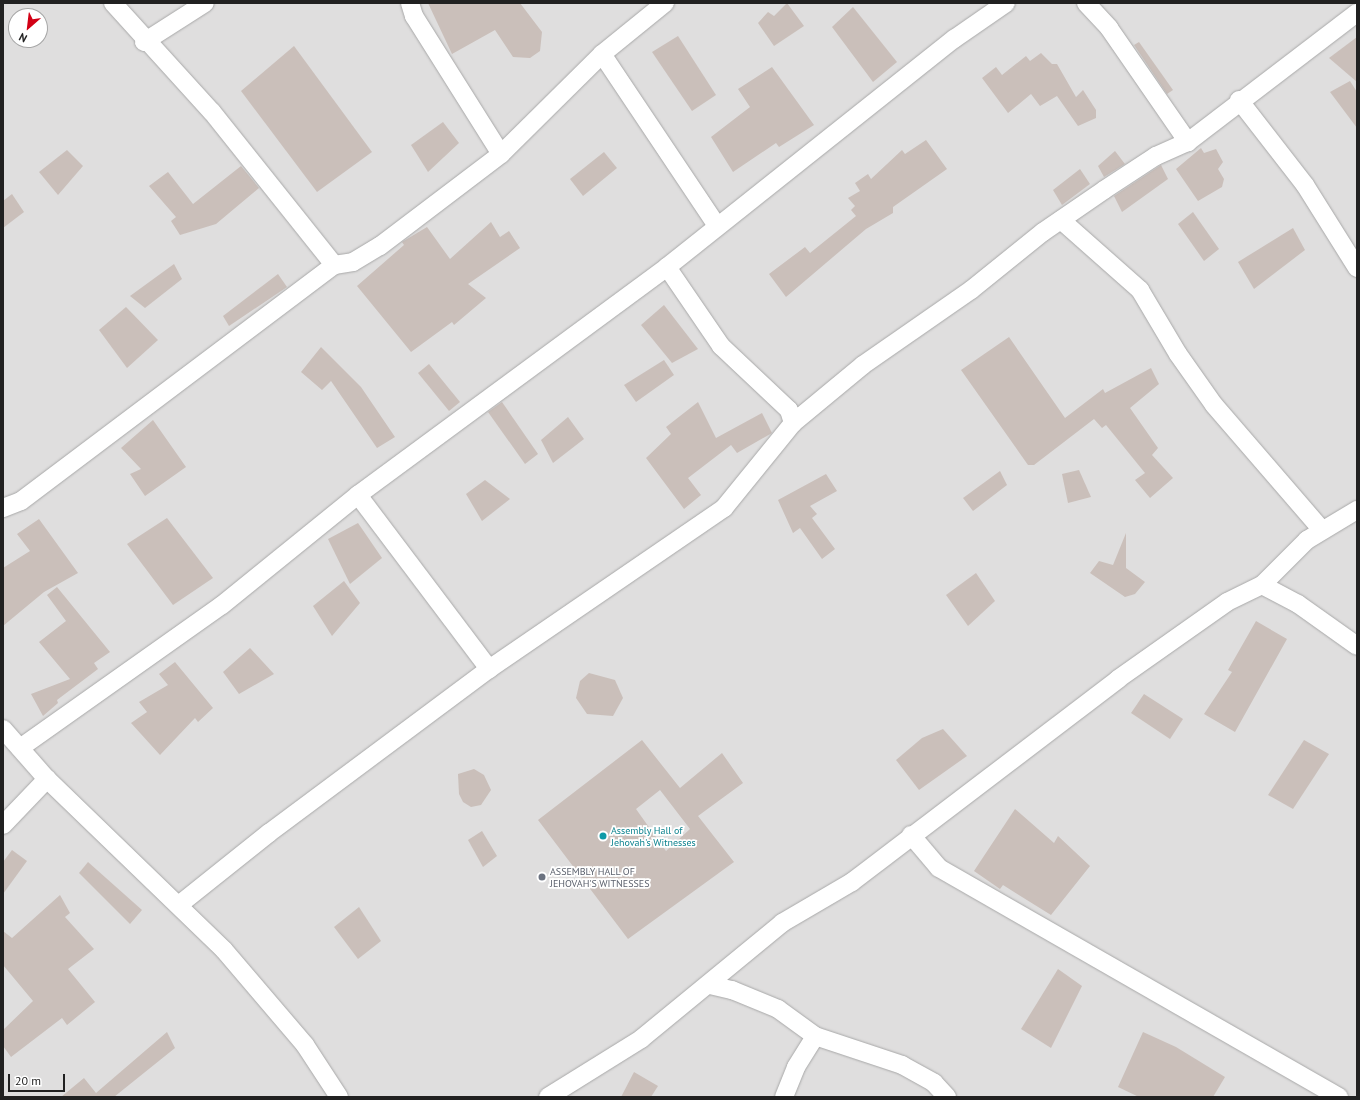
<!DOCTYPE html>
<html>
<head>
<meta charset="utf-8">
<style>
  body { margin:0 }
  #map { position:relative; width:1360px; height:1100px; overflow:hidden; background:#f2ede8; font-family:"PT Sans",sans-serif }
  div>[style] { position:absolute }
  .residential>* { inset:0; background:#dfdede }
  .building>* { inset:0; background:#cabfba }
  .roads { filter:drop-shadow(0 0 1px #a8a8a8) drop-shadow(0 0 1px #a8a8a8) }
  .minor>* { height:18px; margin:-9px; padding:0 9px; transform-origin:9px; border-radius:9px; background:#fff }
  .dots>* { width:11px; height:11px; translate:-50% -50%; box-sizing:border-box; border:2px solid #fff; border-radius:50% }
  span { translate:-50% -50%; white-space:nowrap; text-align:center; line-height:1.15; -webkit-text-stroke:3.5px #fff; paint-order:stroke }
  .culture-label { font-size:10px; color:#0d838f }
  .left { translate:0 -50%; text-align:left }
  .worship-label { font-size:10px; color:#5b616d }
  .frame { position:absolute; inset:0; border:4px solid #212121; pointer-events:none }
  .north { position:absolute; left:8px; top:8px; width:40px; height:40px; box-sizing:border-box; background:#fff; border:1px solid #a6a6a6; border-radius:50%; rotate:208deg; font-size:11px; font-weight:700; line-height:16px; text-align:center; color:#212121 }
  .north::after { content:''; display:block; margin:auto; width:14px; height:18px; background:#d20015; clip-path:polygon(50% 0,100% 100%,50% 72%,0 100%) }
  .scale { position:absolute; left:8px; top:1074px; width:57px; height:18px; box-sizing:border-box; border:2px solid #212121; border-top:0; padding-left:5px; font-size:12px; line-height:14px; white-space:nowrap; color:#212121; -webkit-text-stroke:3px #fff; paint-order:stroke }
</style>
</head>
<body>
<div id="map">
  <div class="residential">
    <i style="clip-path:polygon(evenodd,3px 3px,1357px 3px,1357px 1097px,3px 1097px,3px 3px,16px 16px,40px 16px,40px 40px,16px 40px,16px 16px)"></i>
  </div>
  <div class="building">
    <i style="clip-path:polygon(428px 3px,520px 3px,542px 32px,540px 51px,530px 58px,513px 57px,495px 30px,452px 54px)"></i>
    <i style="clip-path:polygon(787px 3px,804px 26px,774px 46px,758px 23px,768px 12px,774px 16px)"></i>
    <i style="clip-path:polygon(853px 7px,897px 62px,873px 82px,832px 27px)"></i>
    <i style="clip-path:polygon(678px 36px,716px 95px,692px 111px,652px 52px)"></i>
    <i style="clip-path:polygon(1357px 37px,1357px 82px,1329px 58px)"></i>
    <i style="clip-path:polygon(1139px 42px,1173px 90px,1167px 94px,1134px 45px)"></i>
    <i style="clip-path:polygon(294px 46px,372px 152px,317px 192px,241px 91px)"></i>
    <i style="clip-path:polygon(1041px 53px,1052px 64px,1057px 64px,1076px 97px,1083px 90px,1096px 110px,1096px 118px,1078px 126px,1057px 96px,1040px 106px,1031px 94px,1008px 113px,982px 78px,996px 67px,1002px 75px,1026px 56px,1030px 61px)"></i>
    <i style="clip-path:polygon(772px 67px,814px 125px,779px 147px,776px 143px,733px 172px,711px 137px,750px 107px,738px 89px)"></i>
    <i style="clip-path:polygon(1350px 81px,1357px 92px,1357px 128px,1330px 92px)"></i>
    <i style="clip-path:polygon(443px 122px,459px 143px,428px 172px,411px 145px)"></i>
    <i style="clip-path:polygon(926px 140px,947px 169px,893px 207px,893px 213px,866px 229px,786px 297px,769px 274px,805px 247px,810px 253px,856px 216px,851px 210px,855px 206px,848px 198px,860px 191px,855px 183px,868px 174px,871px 179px,902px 150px,905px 154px)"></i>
    <i style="clip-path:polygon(1201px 148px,1204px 153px,1216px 149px,1223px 162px,1218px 169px,1224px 179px,1222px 187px,1198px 201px,1176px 169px)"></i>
    <i style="clip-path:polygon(67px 150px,83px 166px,58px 195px,39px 172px)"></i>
    <i style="clip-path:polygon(1115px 151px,1125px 164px,1104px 177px,1098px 166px)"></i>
    <i style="clip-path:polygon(604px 152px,617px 168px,583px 196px,570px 179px)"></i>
    <i style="clip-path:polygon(1161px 165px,1168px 179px,1122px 212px,1114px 196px)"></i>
    <i style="clip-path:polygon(241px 166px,259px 188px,216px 224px,180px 235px,171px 221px,176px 217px,149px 186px,168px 172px,193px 204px)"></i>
    <i style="clip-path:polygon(1080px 169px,1090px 184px,1062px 205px,1053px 190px)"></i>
    <i style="clip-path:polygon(12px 194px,24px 212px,3px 228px,3px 201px)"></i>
    <i style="clip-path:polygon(1193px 212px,1219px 249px,1204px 261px,1178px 224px)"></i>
    <i style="clip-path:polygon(491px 222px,500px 237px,509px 231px,520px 248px,468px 284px,486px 298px,454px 325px,452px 322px,411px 352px,357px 286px,404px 245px,402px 242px,427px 227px,450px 259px)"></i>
    <i style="clip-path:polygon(1293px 228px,1305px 250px,1254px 289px,1238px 262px)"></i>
    <i style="clip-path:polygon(174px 264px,182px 279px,145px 308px,130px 296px)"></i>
    <i style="clip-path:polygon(278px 274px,287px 287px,229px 326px,223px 316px)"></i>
    <i style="clip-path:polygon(664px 305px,698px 349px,672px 363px,641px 325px)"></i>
    <i style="clip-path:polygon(126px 307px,158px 340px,127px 368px,99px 330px)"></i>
    <i style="clip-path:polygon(1009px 337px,1065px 418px,1103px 389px,1105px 393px,1151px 368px,1159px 384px,1130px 408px,1158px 448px,1152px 455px,1173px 478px,1150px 498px,1135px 480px,1145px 473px,1106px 425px,1102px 428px,1094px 419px,1034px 465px,1028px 465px,961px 370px)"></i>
    <i style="clip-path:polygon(321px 347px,361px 387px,395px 437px,377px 448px,331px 381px,322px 390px,301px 372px)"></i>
    <i style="clip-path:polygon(664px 360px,674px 375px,636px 402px,624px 385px)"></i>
    <i style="clip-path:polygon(429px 364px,460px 402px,449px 411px,418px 373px)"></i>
    <i style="clip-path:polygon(502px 402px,538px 454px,525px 464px,488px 412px)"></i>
    <i style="clip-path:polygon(698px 402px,716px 438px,762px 413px,772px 433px,737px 453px,731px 445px,688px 478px,701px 495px,684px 509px,646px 458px,671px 434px,666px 427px)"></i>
    <i style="clip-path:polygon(568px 417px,584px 439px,553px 463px,541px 440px)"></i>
    <i style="clip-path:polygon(153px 420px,186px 467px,145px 496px,130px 474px,141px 469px,121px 448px)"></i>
    <i style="clip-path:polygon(1079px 470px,1091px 497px,1068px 503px,1062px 474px)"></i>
    <i style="clip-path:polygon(1000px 471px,1007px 485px,973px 511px,963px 498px)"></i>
    <i style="clip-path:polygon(826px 474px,837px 491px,810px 506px,817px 514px,812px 518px,835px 549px,822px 559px,800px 528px,793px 533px,778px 500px)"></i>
    <i style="clip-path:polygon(485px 480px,510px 499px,482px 521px,466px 494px)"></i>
    <i style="clip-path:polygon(167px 518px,213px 578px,173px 605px,127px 544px)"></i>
    <i style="clip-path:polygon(39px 519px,78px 573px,44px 592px,3px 626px,3px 568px,30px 551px,17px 534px)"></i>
    <i style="clip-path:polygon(358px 523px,382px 558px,350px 584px,328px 539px)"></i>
    <i style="clip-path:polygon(1126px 533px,1126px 568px,1145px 582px,1135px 594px,1125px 597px,1090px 573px,1099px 561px,1113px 565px)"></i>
    <i style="clip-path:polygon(976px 573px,995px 601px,968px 626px,946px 595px)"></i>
    <i style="clip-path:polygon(344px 581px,360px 603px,332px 636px,313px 606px)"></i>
    <i style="clip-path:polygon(57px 587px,110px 652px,94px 663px,98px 669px,57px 700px,58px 703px,43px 716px,31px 694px,70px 679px,39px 642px,66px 621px,47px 595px)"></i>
    <i style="clip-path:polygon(1256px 621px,1287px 639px,1235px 732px,1204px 714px,1232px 672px,1228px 670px)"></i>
    <i style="clip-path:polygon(250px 648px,274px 674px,239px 694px,223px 672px)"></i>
    <i style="clip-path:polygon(175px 662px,213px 708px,198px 722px,195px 718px,160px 755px,131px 723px,147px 712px,139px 702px,168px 685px,159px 674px)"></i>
    <i style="clip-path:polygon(589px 673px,615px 680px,623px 698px,613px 716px,587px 714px,576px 698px,580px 681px)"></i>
    <i style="clip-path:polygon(1144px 694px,1183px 719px,1170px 739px,1131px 713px)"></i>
    <i style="clip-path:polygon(943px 729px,967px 756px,919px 790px,896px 760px,922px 738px)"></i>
    <i style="clip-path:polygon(evenodd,642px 740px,680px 788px,722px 753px,743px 783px,698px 816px,734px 862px,628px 939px,538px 820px,642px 740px,660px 790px,690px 829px,666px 851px,636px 809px,660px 790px)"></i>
    <i style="clip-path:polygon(1304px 740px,1329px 754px,1293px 809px,1268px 795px)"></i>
    <i style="clip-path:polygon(474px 769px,484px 775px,491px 790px,481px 805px,471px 807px,463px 802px,459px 794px,458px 774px)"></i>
    <i style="clip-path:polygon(1015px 809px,1054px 843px,1058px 836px,1090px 866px,1051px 915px,1003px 885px,1000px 889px,974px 871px)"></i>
    <i style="clip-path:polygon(482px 831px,497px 856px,483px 867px,468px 840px)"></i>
    <i style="clip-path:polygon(12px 850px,27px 861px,3px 894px,3px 862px)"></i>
    <i style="clip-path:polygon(88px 862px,142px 910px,130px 924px,79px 873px)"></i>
    <i style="clip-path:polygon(60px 895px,70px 913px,65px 917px,94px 949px,68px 969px,95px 1002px,67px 1025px,62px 1018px,11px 1057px,3px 1046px,3px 1030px,33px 1001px,3px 965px,3px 931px,12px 938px)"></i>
    <i style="clip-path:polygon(359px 907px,381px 941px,358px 959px,334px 927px)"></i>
    <i style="clip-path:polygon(1058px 969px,1082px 986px,1051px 1048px,1021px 1029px)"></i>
    <i style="clip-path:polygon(167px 1032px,175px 1048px,114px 1097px,61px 1097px,84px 1078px,96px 1093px)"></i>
    <i style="clip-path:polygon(1143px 1032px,1176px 1047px,1225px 1077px,1213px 1097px,1139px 1097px,1118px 1087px)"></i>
    <i style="clip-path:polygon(634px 1072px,658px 1086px,651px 1097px,621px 1097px)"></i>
  </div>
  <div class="roads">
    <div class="minor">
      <i style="left:113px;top:3px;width:147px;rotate:47.8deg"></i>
      <i style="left:212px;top:112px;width:196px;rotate:51.4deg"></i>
      <i style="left:410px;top:3px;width:14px;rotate:73deg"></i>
      <i style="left:414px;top:16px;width:163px;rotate:57.8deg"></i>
      <i style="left:1086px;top:3px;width:34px;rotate:47deg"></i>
      <i style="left:1109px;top:28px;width:139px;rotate:55.3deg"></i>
      <i style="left:144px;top:42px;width:72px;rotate:-32.6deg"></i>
      <i style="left:602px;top:54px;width:207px;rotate:56.2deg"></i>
      <i style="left:1239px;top:100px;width:108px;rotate:52.2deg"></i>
      <i style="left:1305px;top:185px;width:98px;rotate:57.9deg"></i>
      <i style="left:1061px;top:220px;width:106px;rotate:41.5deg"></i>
      <i style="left:1140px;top:290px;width:74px;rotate:59.3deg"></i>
      <i style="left:1178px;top:354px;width:62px;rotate:54.8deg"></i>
      <i style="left:1214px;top:405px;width:165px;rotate:49.2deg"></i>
      <i style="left:667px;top:267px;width:96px;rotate:55.6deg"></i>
      <i style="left:721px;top:346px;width:93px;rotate:43.3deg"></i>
      <i style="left:789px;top:410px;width:14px;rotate:73deg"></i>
      <i style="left:358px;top:495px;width:218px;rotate:53deg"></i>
      <i style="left:3px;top:508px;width:19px;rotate:-21deg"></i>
      <i style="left:21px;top:501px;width:392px;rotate:-37deg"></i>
      <i style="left:334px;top:265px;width:19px;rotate:-9deg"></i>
      <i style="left:353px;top:262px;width:31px;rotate:-31deg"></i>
      <i style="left:380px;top:246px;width:152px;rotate:-37.2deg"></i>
      <i style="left:501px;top:154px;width:142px;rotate:-44.7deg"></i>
      <i style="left:602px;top:54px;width:81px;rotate:-39deg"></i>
      <i style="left:1262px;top:585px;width:41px;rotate:27.8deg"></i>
      <i style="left:1298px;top:604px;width:72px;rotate:35.4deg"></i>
      <i style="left:3px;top:729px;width:67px;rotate:48.7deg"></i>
      <i style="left:47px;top:779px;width:246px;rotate:44deg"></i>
      <i style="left:224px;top:950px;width:125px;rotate:49.5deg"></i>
      <i style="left:305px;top:1045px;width:62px;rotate:56.8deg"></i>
      <i style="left:20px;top:748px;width:247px;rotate:-35.3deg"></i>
      <i style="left:222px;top:605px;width:175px;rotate:-39deg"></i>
      <i style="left:358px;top:495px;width:384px;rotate:-36.4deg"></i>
      <i style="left:667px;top:267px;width:367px;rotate:-38.5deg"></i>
      <i style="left:954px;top:39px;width:63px;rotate:-34.7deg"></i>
      <i style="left:3px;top:825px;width:64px;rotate:-46.3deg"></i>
      <i style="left:911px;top:835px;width:43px;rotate:49.7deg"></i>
      <i style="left:939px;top:868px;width:461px;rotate:29.8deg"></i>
      <i style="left:180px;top:904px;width:114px;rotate:-38.6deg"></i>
      <i style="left:269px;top:833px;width:274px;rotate:-36.7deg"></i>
      <i style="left:489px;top:669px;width:285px;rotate:-34.4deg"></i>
      <i style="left:724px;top:508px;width:109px;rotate:-50.9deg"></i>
      <i style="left:793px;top:423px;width:91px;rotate:-39.6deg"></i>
      <i style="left:863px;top:365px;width:131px;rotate:-34.8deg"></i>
      <i style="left:971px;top:290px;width:92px;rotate:-38.9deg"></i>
      <i style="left:1043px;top:232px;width:74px;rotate:-34.5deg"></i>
      <i style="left:1104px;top:190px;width:62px;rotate:-33.2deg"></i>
      <i style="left:1156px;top:156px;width:35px;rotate:-24deg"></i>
      <i style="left:1188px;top:142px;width:213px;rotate:-37.4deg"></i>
      <i style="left:710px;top:985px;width:23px;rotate:13deg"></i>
      <i style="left:732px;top:990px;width:50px;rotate:22.4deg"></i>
      <i style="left:778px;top:1009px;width:46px;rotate:36.1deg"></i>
      <i style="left:815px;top:1036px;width:92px;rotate:18.4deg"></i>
      <i style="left:902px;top:1065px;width:37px;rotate:29deg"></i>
      <i style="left:934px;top:1083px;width:19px;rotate:47deg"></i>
      <i style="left:548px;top:1097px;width:110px;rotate:-31.9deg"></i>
      <i style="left:641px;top:1039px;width:183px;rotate:-39.4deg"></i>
      <i style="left:782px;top:923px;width:81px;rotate:-30.4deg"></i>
      <i style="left:852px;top:882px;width:335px;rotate:-37.3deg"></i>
      <i style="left:1118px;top:679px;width:133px;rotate:-35.2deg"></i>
      <i style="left:1227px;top:602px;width:39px;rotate:-26deg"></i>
      <i style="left:1262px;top:585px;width:64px;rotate:-45deg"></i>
      <i style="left:1307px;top:540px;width:58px;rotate:-31deg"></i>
      <i style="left:784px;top:1097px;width:32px;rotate:-68deg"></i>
      <i style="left:796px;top:1067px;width:36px;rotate:-58deg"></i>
    </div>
  </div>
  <div class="dots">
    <i style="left:603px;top:836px;background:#0f9aa8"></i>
    <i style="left:542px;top:877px;background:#6b7280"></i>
  </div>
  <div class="culture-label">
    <span class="left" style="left:611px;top:836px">Assembly Hall of<br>Jehovah's Witnesses</span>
  </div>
  <div class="worship-label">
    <span class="left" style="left:550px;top:877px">ASSEMBLY HALL OF<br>JEHOVAH'S WITNESSES</span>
  </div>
  <div class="frame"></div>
  <div class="north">N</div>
  <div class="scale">20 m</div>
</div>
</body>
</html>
